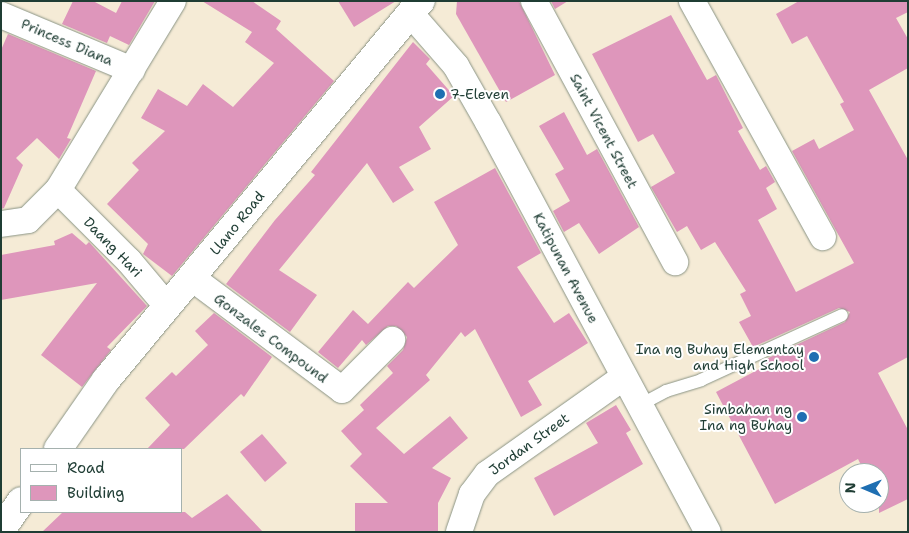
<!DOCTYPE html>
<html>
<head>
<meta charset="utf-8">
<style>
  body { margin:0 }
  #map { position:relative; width:909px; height:533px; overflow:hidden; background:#f5ebd6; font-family:"Shantell Sans",sans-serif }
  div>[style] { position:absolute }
  .building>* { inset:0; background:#de96bb }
  .roads { filter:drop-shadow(0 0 1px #8a9485) drop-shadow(0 0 1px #8a9485) }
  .service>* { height:12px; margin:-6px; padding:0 6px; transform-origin:6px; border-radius:6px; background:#fff }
  .minor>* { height:26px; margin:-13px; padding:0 13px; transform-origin:13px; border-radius:13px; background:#fff }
  .secondary>* { height:28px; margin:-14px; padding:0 14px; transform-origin:14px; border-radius:14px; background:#fff }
  .dots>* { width:14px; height:14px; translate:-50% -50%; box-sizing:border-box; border:2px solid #fff; border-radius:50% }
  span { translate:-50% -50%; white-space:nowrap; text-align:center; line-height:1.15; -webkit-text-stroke:4px #fff; paint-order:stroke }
  .street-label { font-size:14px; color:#1f3d34 }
  .poi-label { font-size:14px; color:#1f3d34 }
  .left { translate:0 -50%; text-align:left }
  .right { translate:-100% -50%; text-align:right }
  .frame { position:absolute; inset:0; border:2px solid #1f3d34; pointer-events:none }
  .legend { position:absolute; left:20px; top:448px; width:162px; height:65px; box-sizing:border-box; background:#fff; border:1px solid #a5b1ae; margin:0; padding:6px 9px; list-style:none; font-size:15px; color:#1f3d34 }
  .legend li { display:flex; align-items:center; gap:10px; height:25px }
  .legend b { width:25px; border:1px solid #a5b1ae }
  .north { position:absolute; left:839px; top:463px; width:50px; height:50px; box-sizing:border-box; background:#fff; border:1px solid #a5b1ae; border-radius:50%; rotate:271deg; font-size:14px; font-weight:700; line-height:20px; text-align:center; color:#1f3d34 }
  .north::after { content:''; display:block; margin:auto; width:18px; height:22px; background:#1f6fb2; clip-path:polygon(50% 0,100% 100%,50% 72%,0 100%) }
</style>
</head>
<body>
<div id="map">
  <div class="building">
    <i style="clip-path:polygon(73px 1px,93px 1px,116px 13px,122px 1px,155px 1px,129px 45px,110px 36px,107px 43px,62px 24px)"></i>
    <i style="clip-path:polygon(202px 1px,252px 1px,281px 21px,276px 29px,334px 81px,172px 276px,143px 254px,148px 244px,107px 204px,139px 170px,132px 163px,165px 131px,141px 118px,158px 89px,187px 106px,203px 84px,233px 107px,274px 63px,245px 42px,252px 32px)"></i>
    <i style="clip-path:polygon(338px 1px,396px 1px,354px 27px)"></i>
    <i style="clip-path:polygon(457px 1px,519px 1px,555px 75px,506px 102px,456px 14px)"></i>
    <i style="clip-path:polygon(551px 1px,568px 1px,555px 9px)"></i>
    <i style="clip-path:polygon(799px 1px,908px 1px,908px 12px,896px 18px,908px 39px,908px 68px,869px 90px,908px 160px,908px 357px,878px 373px,908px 430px,908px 499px,879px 513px,879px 473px,865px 473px,858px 459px,775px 504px,716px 392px,763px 367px,760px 362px,845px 322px,850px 312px,839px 308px,753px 347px,739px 322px,751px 316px,740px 294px,746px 291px,715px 242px,701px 250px,687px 226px,677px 232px,651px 187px,675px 173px,653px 134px,638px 142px,592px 54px,671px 15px,707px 80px,716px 75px,743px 128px,738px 131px,760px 170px,766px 166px,775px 182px,766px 188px,777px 209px,758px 220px,796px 292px,854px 263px,792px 151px,814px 139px,819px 149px,854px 130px,840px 104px,844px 102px,807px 36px,792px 44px,776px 14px)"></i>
    <i style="clip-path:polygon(8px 34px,96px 71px,67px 138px,71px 139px,59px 159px,37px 138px,16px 158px,23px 165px,4px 208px,1px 209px,1px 50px)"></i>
    <i style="clip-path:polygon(413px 42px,430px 59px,426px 64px,454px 96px,419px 127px,431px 149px,399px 167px,414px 190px,393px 203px,367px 163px,279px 270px,317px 295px,290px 332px,226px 284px,275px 220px,315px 175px,311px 172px)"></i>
    <i style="clip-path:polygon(564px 112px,587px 155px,597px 149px,639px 227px,599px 254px,579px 223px,564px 232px,553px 211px,570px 201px,555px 174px,564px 169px,539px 126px)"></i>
    <i style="clip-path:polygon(495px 168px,541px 253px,517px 267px,554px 323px,569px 313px,588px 343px,528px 381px,542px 405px,521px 417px,475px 329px,465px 337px,461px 332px,426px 375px,430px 380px,376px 428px,404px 454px,450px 416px,468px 438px,432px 468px,451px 478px,438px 503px,438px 532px,355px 532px,355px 503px,388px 503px,350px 466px,362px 454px,341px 431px,364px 410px,360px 405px,393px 373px,387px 366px,403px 350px,407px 337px,396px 326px,388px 326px,366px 345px,362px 340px,338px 368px,318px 352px,353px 310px,368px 324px,408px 282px,414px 288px,458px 245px,434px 202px)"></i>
    <i style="clip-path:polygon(72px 233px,86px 245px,89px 242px,147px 306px,107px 347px,111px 350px,82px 387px,41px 355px,97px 283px,1px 300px,1px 255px,55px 245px,54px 241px)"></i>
    <i style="clip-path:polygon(214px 313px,272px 357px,244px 397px,241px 394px,184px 449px,147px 449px,170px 425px,145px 398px,172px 372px,176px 376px,208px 345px,195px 331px)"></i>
    <i style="clip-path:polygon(616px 405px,631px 430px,626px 433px,643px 464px,554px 516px,534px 478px,598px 443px,586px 423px)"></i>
    <i style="clip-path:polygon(262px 434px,287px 463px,265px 482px,240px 452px)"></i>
    <i style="clip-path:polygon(227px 494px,263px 532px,42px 532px,63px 512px,185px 512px,192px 518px)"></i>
  </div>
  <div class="roads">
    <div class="service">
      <i style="left:640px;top:405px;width:30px;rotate:-28deg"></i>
      <i style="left:666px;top:391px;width:37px;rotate:-17deg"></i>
      <i style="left:701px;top:380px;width:155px;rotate:-24.7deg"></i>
    </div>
    <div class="minor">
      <i style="left:534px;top:1px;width:297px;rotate:61.6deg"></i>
      <i style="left:692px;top:1px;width:270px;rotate:61deg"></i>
      <i style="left:410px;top:13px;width:70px;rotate:49deg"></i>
      <i style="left:456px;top:66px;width:64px;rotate:60.3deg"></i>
      <i style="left:488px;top:122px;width:465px;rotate:61.8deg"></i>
      <i style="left:1px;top:15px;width:142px;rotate:22.8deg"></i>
      <i style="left:58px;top:190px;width:100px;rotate:45deg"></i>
      <i style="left:129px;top:261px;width:59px;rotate:49.8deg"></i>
      <i style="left:1px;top:224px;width:27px;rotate:-8deg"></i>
      <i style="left:28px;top:220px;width:42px;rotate:-45deg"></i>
      <i style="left:58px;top:190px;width:221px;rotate:-58.7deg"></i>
      <i style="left:192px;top:278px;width:187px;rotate:36.7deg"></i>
      <i style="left:342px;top:390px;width:71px;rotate:-45deg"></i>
      <i style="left:459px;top:532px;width:40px;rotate:-71.1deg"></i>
      <i style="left:472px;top:494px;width:25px;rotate:-53deg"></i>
      <i style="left:487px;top:474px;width:168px;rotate:-35.3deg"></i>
    </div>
    <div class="secondary">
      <i style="left:58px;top:449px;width:84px;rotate:-55.2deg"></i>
      <i style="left:106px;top:380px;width:493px;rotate:-50.3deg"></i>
      <i style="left:1px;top:530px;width:35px;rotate:-55deg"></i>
    </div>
  </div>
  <div class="dots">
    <i style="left:440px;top:94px;background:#1f6fb2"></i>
    <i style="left:814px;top:357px;background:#1f6fb2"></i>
    <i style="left:802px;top:417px;background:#1f6fb2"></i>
  </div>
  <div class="street-label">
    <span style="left:67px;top:42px;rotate:23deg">Princess Diana</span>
    <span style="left:604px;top:131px;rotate:62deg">Saint Vicent Street</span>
    <span style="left:237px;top:223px;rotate:-51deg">Llano Road</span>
    <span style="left:113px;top:247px;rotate:46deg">Daang Hari</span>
    <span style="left:566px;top:268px;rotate:62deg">Katipunan Avenue</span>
    <span style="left:271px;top:338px;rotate:37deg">Gonzales Compound</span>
    <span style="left:529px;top:444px;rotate:-36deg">Jordan Street</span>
  </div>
  <div class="poi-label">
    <span class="left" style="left:450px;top:94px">7-Eleven</span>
    <span class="right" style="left:804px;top:357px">Ina ng Buhay Elementay<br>and High School</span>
    <span class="right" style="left:792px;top:417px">Simbahan ng<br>Ina ng Buhay</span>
  </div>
  <div class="frame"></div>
  <ul class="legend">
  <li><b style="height:6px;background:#fff"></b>Road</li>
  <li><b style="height:14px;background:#de96bb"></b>Building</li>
  </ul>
  <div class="north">N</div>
</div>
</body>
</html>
